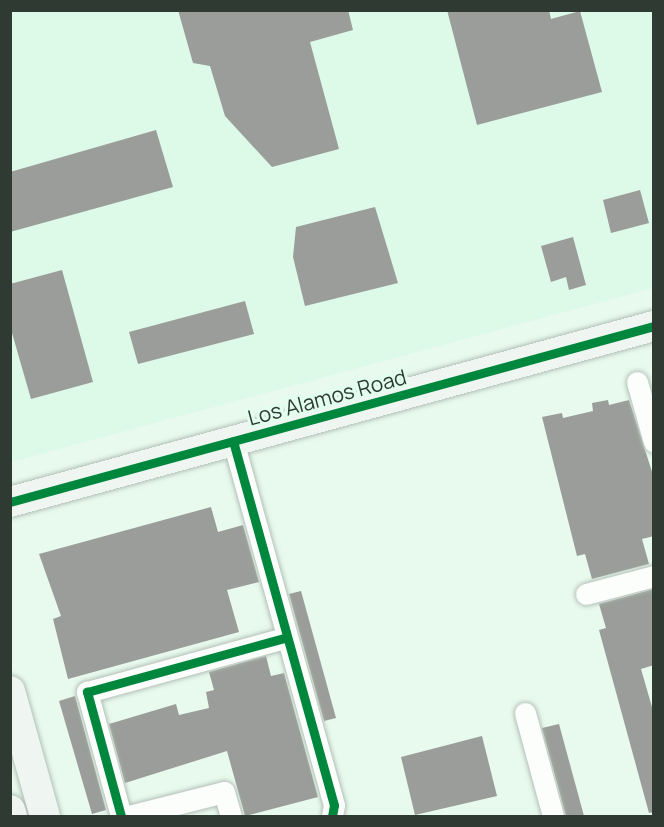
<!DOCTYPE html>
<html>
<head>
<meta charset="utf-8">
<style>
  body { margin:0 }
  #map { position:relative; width:664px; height:827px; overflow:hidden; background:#e8f9ee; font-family:Manrope,sans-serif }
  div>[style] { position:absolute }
  .built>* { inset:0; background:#ddf9e8 }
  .building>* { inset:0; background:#9a9d99 }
  .roads { filter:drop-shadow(0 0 2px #b3c0b8) drop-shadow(0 0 2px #b3c0b8) }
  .street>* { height:21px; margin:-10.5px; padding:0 10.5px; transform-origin:10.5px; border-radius:10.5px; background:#fcfefc }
  .secondary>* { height:30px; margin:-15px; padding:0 15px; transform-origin:15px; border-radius:15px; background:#eff6f2 }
  .cycleway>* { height:9px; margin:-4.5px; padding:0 4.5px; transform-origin:4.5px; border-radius:4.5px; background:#00873e }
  span { translate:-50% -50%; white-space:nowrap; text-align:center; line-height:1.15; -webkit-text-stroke:6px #e2ffed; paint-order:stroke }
  .street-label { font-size:21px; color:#2f3a33 }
  .frame { position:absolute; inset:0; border:12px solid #2f3a33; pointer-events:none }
</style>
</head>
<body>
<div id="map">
  <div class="built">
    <i style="clip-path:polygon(11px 11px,653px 11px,653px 288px,11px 462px)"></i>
  </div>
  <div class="building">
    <i style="clip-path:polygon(178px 10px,348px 10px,353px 30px,310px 42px,339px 149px,272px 167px,225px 116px,210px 66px,193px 63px)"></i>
    <i style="clip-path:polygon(447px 10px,549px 10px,551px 19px,580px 11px,602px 92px,477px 125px)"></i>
    <i style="clip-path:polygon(156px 130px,173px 187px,10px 232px,10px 172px)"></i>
    <i style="clip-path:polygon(640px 190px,649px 223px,611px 233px,603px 200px)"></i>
    <i style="clip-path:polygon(375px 207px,398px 283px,305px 306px,293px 257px,296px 227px)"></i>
    <i style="clip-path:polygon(573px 237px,586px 285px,569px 290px,566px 277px,551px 282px,541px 246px)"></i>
    <i style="clip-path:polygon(62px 270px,93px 382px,31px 399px,10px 326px,10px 284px)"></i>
    <i style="clip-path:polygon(245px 301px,254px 334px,138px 364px,129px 332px)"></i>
    <i style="clip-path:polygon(608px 400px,609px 405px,629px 400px,654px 478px,654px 536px,642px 539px,649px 564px,592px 579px,585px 554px,577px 556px,542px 417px,562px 413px,563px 418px,593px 411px,592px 403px)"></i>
    <i style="clip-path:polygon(211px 507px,218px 532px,243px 525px,259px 582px,227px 590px,239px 632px,68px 679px,53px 619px,61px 616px,39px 554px)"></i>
    <i style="clip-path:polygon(654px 589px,654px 665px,641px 669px,654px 714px,654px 812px,649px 813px,599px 630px,606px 628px,599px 604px)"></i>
    <i style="clip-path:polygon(301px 591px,336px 718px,324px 721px,289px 594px)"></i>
    <i style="clip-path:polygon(266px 656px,271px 676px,284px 673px,318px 797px,245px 816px,227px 751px,125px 783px,109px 724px,176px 704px,179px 715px,209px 708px,206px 692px,214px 690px,209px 672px)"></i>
    <i style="clip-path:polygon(75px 696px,106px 810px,92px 814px,59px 701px)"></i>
    <i style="clip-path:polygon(559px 724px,584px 816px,566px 816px,542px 728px)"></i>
    <i style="clip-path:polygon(482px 736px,497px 796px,415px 815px,401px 757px)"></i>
  </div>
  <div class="roads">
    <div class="street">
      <i style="left:637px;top:382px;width:62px;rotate:74.2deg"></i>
      <i style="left:233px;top:441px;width:378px;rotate:74.5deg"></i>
      <i style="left:334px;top:805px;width:11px;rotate:100deg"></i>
      <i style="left:586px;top:594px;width:70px;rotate:-14.8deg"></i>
      <i style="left:525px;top:713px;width:107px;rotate:74.8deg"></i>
      <i style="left:121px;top:816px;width:129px;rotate:-105.3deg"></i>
      <i style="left:87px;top:692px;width:205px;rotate:-15.3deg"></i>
      <i style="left:129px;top:816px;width:98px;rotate:-14.2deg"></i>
      <i style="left:224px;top:792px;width:25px;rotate:74deg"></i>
    </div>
    <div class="secondary">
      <i style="left:10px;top:502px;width:668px;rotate:-15.29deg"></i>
      <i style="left:10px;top:691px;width:130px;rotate:74.4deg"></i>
      <i style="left:10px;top:810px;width:6px;rotate:72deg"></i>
    </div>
  </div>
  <div class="cycleway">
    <i style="left:233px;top:441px;width:378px;rotate:74.5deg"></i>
    <i style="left:334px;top:805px;width:11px;rotate:100deg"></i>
    <i style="left:10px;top:502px;width:668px;rotate:-15.29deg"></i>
    <i style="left:121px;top:816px;width:129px;rotate:-105.3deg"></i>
    <i style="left:87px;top:692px;width:205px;rotate:-15.3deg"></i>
  </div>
  <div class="street-label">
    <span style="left:327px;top:397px;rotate:-15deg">Los Alamos Road</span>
  </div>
  <div class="frame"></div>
</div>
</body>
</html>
